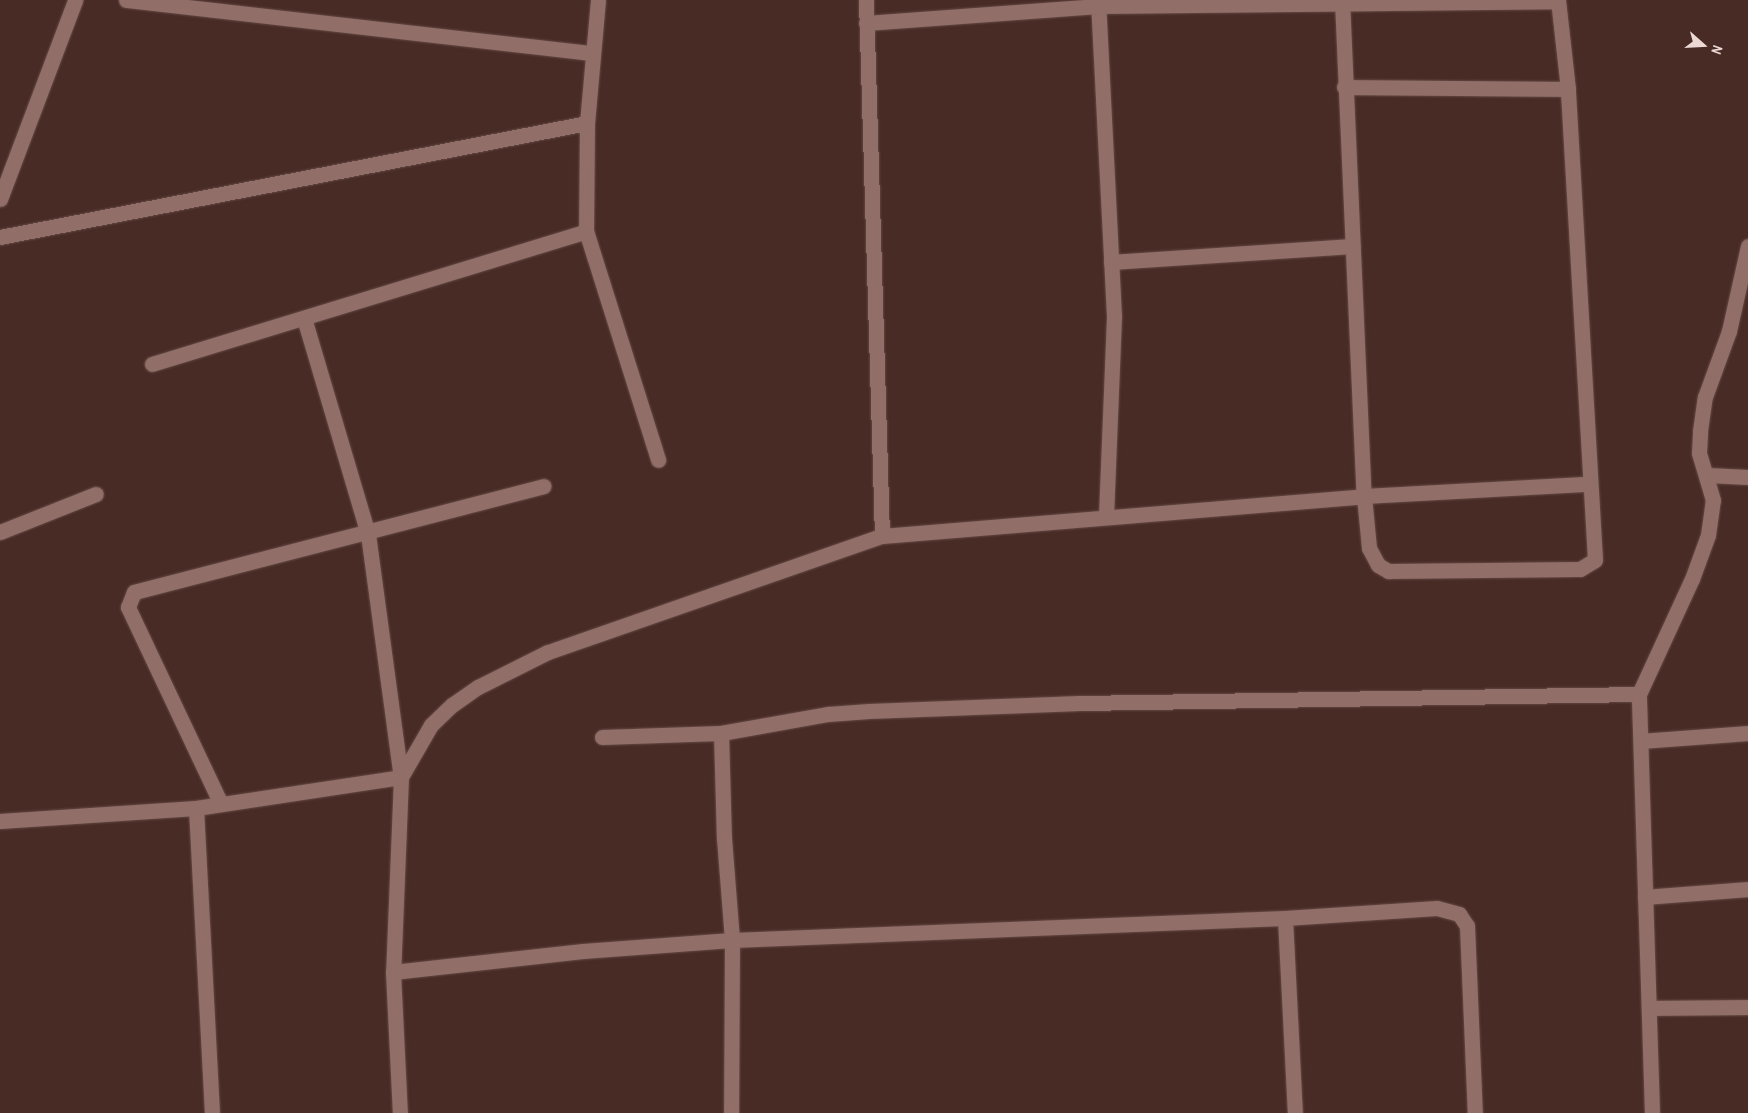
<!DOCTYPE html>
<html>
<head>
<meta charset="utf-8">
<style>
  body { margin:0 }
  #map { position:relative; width:1748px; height:1113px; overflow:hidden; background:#492b25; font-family:"Archivo Narrow",sans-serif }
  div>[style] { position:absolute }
  .roads { filter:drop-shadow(0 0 1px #634945) drop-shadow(0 0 1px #634945) }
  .street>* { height:15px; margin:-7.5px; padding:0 7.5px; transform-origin:7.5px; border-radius:7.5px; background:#926e68 }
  span { translate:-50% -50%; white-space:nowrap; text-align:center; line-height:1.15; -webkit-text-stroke:4px #492b25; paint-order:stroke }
  .north { position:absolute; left:1678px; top:20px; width:50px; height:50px; -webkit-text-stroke:4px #492b25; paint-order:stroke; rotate:109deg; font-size:14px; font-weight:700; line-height:20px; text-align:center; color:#ecd8d4 }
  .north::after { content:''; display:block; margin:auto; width:18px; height:22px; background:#ecd8d4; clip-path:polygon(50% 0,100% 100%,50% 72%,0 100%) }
</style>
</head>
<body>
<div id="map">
  <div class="roads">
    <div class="street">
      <i style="left:126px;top:0;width:468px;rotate:6.5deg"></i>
      <i style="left:598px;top:0;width:123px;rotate:95.1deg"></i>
      <i style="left:587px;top:123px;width:108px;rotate:90.5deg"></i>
      <i style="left:586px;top:231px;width:240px;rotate:72.5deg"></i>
      <i style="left:866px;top:0;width:536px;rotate:88.29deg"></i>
      <i style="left:882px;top:536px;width:484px;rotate:-4.7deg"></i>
      <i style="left:1364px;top:496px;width:52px;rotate:84.5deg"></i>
      <i style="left:1369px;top:548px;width:19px;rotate:62deg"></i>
      <i style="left:1378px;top:565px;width:12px;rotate:31deg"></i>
      <i style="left:1388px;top:571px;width:192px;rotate:-0.6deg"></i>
      <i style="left:1580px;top:569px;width:17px;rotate:-31deg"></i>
      <i style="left:1595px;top:560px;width:472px;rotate:-93.3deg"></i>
      <i style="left:1568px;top:89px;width:90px;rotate:-96.4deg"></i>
      <i style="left:1098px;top:0;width:317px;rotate:87.1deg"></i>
      <i style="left:1114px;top:317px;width:200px;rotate:92.3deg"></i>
      <i style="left:1342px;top:0;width:496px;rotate:87.5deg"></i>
      <i style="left:1364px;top:496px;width:225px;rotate:-3.1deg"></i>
      <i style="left:866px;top:23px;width:233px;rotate:-4.2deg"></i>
      <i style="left:1098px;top:6px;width:460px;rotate:-0.6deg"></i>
      <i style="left:1344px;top:87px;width:224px;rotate:0.5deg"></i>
      <i style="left:0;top:199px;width:213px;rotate:-69.3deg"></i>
      <i style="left:0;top:237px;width:598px;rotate:-10.99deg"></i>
      <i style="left:1111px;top:262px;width:242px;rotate:-3.8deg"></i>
      <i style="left:304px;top:318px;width:225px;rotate:73.5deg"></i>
      <i style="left:368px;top:534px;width:245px;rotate:82.3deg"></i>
      <i style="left:401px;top:777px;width:195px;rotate:92.3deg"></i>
      <i style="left:393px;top:972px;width:141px;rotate:87.2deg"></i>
      <i style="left:152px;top:364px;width:454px;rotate:-17deg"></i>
      <i style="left:1708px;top:475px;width:40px;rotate:2.9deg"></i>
      <i style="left:0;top:532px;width:103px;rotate:-21.6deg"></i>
      <i style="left:721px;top:733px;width:105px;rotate:88.4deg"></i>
      <i style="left:724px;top:838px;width:102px;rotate:85.5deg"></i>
      <i style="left:732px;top:940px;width:173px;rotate:90.3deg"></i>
      <i style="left:602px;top:737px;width:119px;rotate:-1.9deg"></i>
      <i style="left:721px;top:733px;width:109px;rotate:-10.1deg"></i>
      <i style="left:828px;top:714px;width:41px;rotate:-4.2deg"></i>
      <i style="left:869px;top:711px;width:211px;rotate:-2.2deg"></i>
      <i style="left:1080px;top:703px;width:559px;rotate:-0.92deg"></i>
      <i style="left:1641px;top:741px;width:107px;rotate:-4.3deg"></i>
      <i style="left:221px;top:804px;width:218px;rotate:-115.3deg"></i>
      <i style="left:128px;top:607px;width:16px;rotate:-68deg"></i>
      <i style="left:134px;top:592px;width:423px;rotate:-14.5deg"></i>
      <i style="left:196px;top:808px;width:305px;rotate:87deg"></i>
      <i style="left:0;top:821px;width:196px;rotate:-3.8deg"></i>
      <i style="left:196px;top:808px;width:207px;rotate:-8.6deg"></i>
      <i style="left:401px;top:777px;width:60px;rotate:-60deg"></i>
      <i style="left:431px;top:725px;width:29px;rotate:-44deg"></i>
      <i style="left:452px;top:705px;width:32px;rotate:-35deg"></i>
      <i style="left:478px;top:687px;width:78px;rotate:-26.6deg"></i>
      <i style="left:548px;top:652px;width:354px;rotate:-19.2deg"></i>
      <i style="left:1645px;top:897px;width:103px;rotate:-4.4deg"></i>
      <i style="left:1285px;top:918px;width:195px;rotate:87.1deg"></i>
      <i style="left:393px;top:972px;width:191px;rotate:-6.3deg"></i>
      <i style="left:583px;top:951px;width:149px;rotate:-4.2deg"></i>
      <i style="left:732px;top:940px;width:553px;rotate:-2.28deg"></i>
      <i style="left:1285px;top:918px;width:152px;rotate:-3.8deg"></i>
      <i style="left:1437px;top:908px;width:23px;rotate:15deg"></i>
      <i style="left:1459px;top:914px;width:14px;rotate:56deg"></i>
      <i style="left:1467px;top:926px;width:187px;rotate:87.6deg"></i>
      <i style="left:1649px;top:1008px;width:99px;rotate:-0.6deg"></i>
      <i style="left:1652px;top:1113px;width:419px;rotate:-91.8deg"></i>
      <i style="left:1639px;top:694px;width:127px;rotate:-65.3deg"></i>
      <i style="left:1692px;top:579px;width:47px;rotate:-70deg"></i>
      <i style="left:1708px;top:535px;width:35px;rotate:-82deg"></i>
      <i style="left:1713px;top:500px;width:49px;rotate:-106.6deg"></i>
      <i style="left:1699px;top:453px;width:22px;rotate:-87deg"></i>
      <i style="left:1700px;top:431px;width:34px;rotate:-82deg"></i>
      <i style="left:1705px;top:397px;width:70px;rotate:-70deg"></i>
      <i style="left:1729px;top:331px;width:87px;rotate:-77.4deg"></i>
    </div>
  </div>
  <div class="north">N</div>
</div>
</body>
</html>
